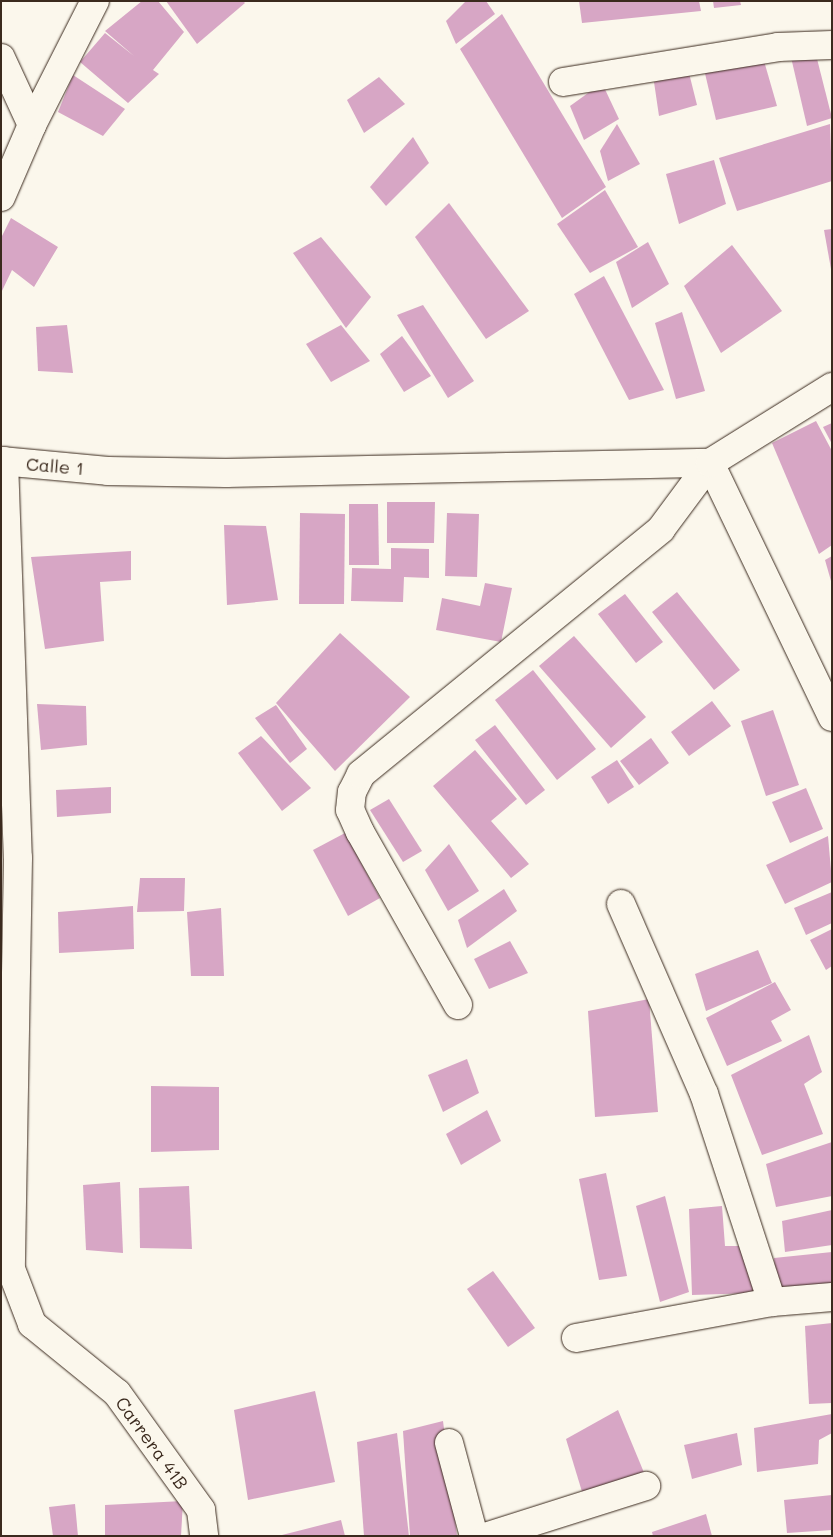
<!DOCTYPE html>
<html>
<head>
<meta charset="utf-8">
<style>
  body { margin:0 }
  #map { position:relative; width:833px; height:1537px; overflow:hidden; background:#fbf7ec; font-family:Mali,sans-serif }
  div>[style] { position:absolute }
  .building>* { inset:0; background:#d7a6c5 }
  .roads { filter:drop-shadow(0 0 1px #3b2a1e) drop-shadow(0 0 1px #3b2a1e) }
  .street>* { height:28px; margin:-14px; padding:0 14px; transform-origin:14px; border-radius:14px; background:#fbf7ec }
  .secondary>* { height:28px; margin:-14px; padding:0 14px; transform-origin:14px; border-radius:14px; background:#fbf7ec }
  span { translate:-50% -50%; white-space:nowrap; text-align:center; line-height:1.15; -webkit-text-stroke:4.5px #fbf7ec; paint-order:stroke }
  .street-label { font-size:18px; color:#3b2a1e }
  .frame { position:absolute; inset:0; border:2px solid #3b2a1e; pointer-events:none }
</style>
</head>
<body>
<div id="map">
  <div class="building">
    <i style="clip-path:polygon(142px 1px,158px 1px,184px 32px,153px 70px,159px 74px,128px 103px,80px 62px,105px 33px,134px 56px,105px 31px)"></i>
    <i style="clip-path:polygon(166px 1px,243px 1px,245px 3px,197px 44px)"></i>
    <i style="clip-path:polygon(466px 1px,486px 1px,495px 14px,456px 44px,446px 21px)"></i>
    <i style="clip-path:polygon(579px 1px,699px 1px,701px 11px,582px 23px)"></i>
    <i style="clip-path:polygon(713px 1px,740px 1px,741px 5px,714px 8px)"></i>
    <i style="clip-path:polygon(502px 14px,606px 187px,562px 218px,460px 49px)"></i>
    <i style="clip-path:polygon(814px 47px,832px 118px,807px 126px,790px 53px)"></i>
    <i style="clip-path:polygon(762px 54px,777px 106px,716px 120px,703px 65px)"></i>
    <i style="clip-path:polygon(688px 69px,697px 105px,659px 116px,654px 82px)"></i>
    <i style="clip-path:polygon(73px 75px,125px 109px,103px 136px,58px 112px)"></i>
    <i style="clip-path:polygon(379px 77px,405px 104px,364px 133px,347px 100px)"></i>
    <i style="clip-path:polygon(602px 83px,619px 119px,584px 140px,570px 106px)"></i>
    <i style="clip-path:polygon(617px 124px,640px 164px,608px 181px,600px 151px)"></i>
    <i style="clip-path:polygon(830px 124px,832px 181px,737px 211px,719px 158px)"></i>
    <i style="clip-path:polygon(413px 137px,429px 163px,386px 206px,370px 187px)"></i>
    <i style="clip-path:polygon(714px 160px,726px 204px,679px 224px,666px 174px)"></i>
    <i style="clip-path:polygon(605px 190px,638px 247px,590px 273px,557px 224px)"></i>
    <i style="clip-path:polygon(449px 203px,529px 311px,486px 339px,415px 237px)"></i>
    <i style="clip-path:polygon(11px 218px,58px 247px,34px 287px,12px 270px,1px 293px,1px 238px)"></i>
    <i style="clip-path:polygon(832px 229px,832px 269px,831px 269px,824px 230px)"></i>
    <i style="clip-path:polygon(321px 237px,371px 297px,346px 328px,293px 253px)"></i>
    <i style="clip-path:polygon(648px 242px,669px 284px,632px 308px,616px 262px)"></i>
    <i style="clip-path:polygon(732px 245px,782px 311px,721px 353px,684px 286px)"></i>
    <i style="clip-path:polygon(604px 276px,664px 390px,629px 400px,574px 294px)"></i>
    <i style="clip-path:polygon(423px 305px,474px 381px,448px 398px,397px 315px)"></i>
    <i style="clip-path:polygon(682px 312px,705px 391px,676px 399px,655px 323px)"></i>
    <i style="clip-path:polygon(67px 325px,73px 373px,38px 371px,36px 327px)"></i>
    <i style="clip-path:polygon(341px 325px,370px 361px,331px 382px,306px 344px)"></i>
    <i style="clip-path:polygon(402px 336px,431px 376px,404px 392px,380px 354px)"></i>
    <i style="clip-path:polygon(816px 421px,832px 451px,832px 545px,819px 554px,772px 443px)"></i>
    <i style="clip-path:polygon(832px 423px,832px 444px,823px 427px)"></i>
    <i style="clip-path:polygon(387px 502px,435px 502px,434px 543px,387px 543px)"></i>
    <i style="clip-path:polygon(349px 504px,378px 504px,379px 565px,349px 565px)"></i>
    <i style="clip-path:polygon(300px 513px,345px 514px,344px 604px,299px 604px)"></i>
    <i style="clip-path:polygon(447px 513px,479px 514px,477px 577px,445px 576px)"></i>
    <i style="clip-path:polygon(224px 525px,266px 526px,278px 600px,227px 605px)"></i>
    <i style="clip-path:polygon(391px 548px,429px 549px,429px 578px,404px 577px,403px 602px,351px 601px,352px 568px,391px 569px)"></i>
    <i style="clip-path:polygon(131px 551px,131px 580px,100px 582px,104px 641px,45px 649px,31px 557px)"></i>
    <i style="clip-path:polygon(832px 556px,832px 581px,831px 581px,825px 560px)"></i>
    <i style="clip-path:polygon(485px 583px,512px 588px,501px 642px,436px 630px,442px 598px,480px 606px)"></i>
    <i style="clip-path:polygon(677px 592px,740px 670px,714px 690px,652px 612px)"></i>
    <i style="clip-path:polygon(625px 594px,663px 642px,636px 663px,598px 614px)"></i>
    <i style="clip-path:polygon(340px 633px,410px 697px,335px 771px,276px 703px)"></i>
    <i style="clip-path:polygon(574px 636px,646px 717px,611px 748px,539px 666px)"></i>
    <i style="clip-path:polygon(533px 670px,596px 749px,557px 780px,495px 700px)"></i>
    <i style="clip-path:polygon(712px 701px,731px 726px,689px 756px,671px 732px)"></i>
    <i style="clip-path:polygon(37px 704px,86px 706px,87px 745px,41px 750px)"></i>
    <i style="clip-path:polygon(276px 705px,307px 749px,290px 763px,255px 718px)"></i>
    <i style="clip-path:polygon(773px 710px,799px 785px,766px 796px,741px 721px)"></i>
    <i style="clip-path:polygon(495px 725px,545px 790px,526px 805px,475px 740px)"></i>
    <i style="clip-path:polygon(261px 736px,311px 788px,282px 811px,238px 753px)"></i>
    <i style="clip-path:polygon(651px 738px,669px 763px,639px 785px,620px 761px)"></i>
    <i style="clip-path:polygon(475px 750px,517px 799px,491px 821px,529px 864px,511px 878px,433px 786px)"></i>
    <i style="clip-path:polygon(617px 760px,634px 787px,608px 804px,591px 777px)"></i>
    <i style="clip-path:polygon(111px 787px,111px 813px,57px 817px,56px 790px)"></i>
    <i style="clip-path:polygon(806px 788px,823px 829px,790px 843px,772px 802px)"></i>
    <i style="clip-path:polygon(389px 799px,422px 851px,403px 862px,370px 810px)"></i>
    <i style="clip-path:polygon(345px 833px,380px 898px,348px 916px,313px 850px)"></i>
    <i style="clip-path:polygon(828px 836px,832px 882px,785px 904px,766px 865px)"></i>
    <i style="clip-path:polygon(449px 844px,479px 891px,448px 911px,425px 870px)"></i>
    <i style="clip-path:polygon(140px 878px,185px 878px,184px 911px,137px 912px)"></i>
    <i style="clip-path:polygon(504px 889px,517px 911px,467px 948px,458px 920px)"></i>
    <i style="clip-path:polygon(832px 892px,832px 923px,806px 935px,794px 908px)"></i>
    <i style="clip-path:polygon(133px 906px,134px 949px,59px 953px,58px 912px)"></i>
    <i style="clip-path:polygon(221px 908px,224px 976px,191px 976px,187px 912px)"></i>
    <i style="clip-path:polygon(832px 929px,832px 966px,826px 970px,810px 940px)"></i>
    <i style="clip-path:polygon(510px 941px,528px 973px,489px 989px,474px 959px)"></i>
    <i style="clip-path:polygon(758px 950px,772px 983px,706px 1011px,695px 974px)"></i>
    <i style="clip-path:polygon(775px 982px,791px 1010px,771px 1021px,782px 1041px,727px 1066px,706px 1018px)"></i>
    <i style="clip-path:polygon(649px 999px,658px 1112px,595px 1117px,588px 1011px)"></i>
    <i style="clip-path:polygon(809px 1035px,822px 1072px,804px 1084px,823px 1134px,762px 1155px,731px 1075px)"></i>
    <i style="clip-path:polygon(467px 1059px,479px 1093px,443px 1112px,428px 1075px)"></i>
    <i style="clip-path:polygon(151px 1086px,219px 1087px,219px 1150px,151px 1152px)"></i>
    <i style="clip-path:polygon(487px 1110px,501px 1141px,461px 1165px,446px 1134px)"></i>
    <i style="clip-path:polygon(832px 1142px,832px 1196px,776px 1207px,766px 1164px)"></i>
    <i style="clip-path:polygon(606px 1173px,627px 1276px,599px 1280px,579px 1179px)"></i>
    <i style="clip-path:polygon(120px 1182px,123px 1253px,86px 1250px,83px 1185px)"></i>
    <i style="clip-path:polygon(189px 1186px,192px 1249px,140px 1248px,139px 1188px)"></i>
    <i style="clip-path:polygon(665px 1196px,689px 1292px,660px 1302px,636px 1206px)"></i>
    <i style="clip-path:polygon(722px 1206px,725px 1246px,752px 1246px,754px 1293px,692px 1295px,689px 1209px)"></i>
    <i style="clip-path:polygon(832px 1210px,832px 1245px,785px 1252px,782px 1221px)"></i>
    <i style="clip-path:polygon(832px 1252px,832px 1294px,777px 1301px,774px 1258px)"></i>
    <i style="clip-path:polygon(493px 1271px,535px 1328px,508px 1347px,467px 1289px)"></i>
    <i style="clip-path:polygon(832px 1323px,832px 1403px,809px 1404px,805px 1326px)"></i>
    <i style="clip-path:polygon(315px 1391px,335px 1482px,248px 1500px,234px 1410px)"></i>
    <i style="clip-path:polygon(618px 1410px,645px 1475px,583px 1495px,566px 1439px)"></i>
    <i style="clip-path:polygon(832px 1414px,832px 1433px,819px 1440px,818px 1464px,757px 1472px,754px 1428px)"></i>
    <i style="clip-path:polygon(443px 1421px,457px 1536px,410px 1536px,403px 1431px)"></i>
    <i style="clip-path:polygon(397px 1433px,409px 1536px,364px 1536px,357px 1442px)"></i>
    <i style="clip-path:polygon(737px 1433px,742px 1465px,692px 1479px,684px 1445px)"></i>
    <i style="clip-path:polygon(832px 1495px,832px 1530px,787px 1533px,784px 1500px)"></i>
    <i style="clip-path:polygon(183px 1501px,181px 1536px,105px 1536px,105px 1505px)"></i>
    <i style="clip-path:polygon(75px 1504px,78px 1536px,53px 1536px,49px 1507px)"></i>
    <i style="clip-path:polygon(706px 1514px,712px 1536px,653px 1536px,652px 1532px)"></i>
    <i style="clip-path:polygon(341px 1520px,345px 1536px,282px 1536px,282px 1535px)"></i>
  </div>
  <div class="roads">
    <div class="street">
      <i style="left:1px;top:58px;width:74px;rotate:65.2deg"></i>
      <i style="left:563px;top:82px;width:218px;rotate:-9.2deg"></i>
      <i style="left:778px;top:47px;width:54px;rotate:-2.1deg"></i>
      <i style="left:1px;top:197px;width:78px;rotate:-66.7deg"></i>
      <i style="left:32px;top:125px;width:139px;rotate:-63.1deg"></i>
      <i style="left:4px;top:461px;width:397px;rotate:88deg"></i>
      <i style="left:18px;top:858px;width:411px;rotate:91deg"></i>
      <i style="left:11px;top:1269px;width:59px;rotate:69.1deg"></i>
      <i style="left:32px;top:1324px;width:109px;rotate:39.1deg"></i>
      <i style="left:117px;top:1393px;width:144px;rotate:54.3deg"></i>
      <i style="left:201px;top:1510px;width:26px;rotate:83deg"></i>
      <i style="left:621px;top:904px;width:207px;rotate:66.4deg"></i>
      <i style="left:704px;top:1094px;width:219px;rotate:71.9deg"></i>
      <i style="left:458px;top:1005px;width:199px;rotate:-119.5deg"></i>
      <i style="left:360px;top:832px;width:24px;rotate:-114deg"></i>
      <i style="left:350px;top:810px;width:18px;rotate:-84deg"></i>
      <i style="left:352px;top:792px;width:20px;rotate:-63deg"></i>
      <i style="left:361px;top:774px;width:387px;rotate:-39.2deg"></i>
      <i style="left:661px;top:529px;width:82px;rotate:-53.4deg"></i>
      <i style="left:710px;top:463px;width:282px;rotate:64.3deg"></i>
      <i style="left:576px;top:1338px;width:199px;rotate:-10.4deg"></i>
      <i style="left:772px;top:1302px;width:60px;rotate:-4.8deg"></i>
      <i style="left:449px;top:1443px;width:96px;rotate:75deg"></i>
      <i style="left:488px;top:1536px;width:166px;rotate:-17.6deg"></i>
    </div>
    <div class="secondary">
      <i style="left:1px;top:461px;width:107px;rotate:5.3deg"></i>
      <i style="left:108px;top:471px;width:118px;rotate:1deg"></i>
      <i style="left:226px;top:473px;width:484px;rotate:-1.2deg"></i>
      <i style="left:710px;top:463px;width:144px;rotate:-31.9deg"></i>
    </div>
  </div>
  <div class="street-label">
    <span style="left:55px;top:466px;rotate:5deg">Calle 1</span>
    <span style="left:152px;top:1443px;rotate:54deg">Carrera 41B</span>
  </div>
  <div class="frame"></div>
</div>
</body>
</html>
